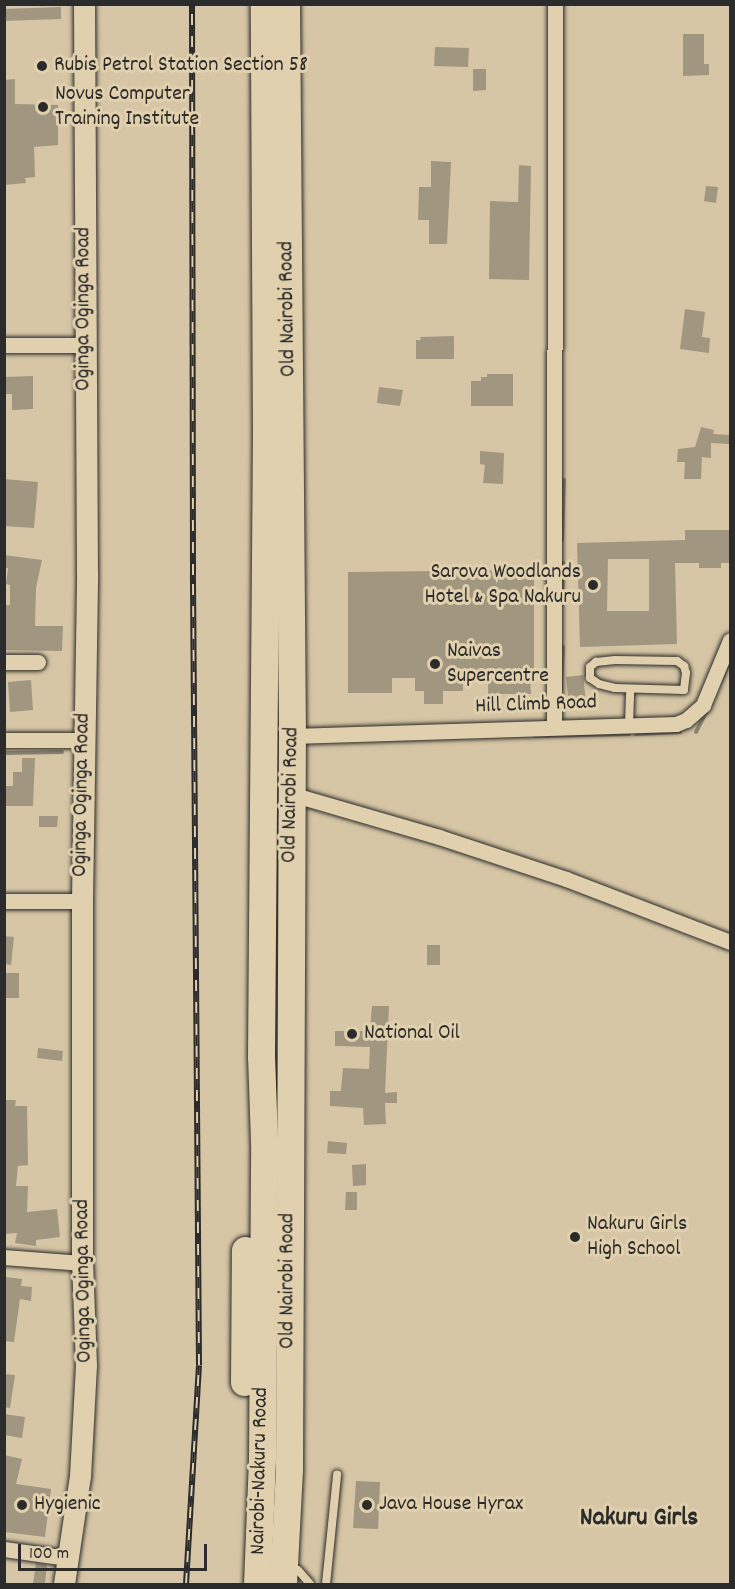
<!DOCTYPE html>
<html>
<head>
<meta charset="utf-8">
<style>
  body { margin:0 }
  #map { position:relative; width:735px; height:1589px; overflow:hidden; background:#d6c6a5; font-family:Dekko,sans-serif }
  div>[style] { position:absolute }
  .stream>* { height:4px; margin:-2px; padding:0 2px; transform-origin:2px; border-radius:2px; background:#8d8471 }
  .building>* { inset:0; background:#a19680 }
  .roads { filter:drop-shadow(0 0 2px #2b2b2b) drop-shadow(0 0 2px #2b2b2b) }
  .lane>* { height:8px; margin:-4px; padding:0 4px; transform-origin:4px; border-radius:4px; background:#e1d0ad }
  .street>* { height:15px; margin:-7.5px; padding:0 7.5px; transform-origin:7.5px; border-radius:7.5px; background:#e1d0ad }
  .secondary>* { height:21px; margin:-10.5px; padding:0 10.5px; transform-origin:10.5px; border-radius:10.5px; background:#e1d0ad }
  .highway>* { height:27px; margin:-13.5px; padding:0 13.5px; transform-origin:13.5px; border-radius:13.5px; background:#e1d0ad }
  .rail>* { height:6px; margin-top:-3px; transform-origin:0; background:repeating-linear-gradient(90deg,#e1d0ad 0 11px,#2b2b2b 0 22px); box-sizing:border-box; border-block:2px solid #2b2b2b }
  .dots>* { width:16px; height:16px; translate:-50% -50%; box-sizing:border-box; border:3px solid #e1d0ad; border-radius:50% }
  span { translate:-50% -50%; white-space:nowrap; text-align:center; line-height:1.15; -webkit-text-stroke:6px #e1d0ad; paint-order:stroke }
  .poi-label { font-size:22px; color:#2b2b2b }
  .left { translate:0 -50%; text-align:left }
  .right { translate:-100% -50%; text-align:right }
  .street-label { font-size:22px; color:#2b2b2b }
  .quarter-label { font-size:26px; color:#2b2b2b; font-weight:700 }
  .frame { position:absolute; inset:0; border:6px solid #2b2b2b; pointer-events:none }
  .scale { position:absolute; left:18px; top:1544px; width:189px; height:27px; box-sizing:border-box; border:3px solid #2b2b2b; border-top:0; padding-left:8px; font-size:18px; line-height:21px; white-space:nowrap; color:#2b2b2b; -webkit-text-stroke:4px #e1d0ad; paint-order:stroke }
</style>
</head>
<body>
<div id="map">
  <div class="stream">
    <i style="left:562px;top:540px;width:60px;rotate:-88.1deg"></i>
    <i style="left:562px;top:605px;width:42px;rotate:-88.6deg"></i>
    <i style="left:720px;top:682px;width:23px;rotate:-65deg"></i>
    <i style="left:560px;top:703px;width:56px;rotate:-86.9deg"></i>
    <i style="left:696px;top:732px;width:25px;rotate:-63deg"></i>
    <i style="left:636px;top:734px;width:44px;rotate:-2.6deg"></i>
    <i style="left:535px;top:736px;width:94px;rotate:-1.2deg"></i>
    <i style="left:4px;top:753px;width:58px;rotate:-1deg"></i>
  </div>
  <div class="building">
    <i style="clip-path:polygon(61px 7px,61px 19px,4px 21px,4px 9px)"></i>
    <i style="clip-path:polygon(683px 34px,704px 34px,704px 64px,709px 64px,709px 75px,683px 76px)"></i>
    <i style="clip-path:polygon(435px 47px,469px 48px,468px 67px,434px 66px)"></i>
    <i style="clip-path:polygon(473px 69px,486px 69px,486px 90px,473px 91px)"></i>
    <i style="clip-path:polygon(15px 79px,15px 104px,58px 105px,58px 145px,34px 147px,35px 177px,25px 178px,26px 183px,4px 185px,4px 80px)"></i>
    <i style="clip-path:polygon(431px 161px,451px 162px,447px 244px,429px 244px,429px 220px,418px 220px,419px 187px,431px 187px)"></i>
    <i style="clip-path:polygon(519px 165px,531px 166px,529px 280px,489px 279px,490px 201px,518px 202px)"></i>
    <i style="clip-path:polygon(706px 186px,718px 187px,716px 203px,704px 201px)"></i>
    <i style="clip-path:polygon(685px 309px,705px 312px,702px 337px,710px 338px,709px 353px,680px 349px)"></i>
    <i style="clip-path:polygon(454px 336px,454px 359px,416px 359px,416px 340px,421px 340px,420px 337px)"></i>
    <i style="clip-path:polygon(487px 374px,513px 374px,513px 406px,471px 406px,471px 381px,481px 381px,481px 377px,487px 377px)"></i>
    <i style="clip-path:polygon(33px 376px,33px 409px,12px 410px,12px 394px,4px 394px,4px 377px)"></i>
    <i style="clip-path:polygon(379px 387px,403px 390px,400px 406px,377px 403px)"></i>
    <i style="clip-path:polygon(701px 427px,714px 430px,713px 434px,730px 435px,730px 444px,711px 443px,711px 458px,702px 457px,701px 479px,684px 479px,685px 462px,677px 462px,678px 449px,695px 447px)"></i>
    <i style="clip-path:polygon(480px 451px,504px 453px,503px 484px,483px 483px,485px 465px,480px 464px)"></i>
    <i style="clip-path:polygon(4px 479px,38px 482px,34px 528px,4px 526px)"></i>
    <i style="clip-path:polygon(evenodd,685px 530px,730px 530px,730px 563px,721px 563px,721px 568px,699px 568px,699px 563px,675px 563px,677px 644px,580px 647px,577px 543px,685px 540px,685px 530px,608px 559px,649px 559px,649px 611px,607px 611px,608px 559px)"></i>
    <i style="clip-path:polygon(4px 555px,42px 560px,36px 588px,35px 626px,63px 626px,62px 651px,4px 650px,4px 605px,10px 605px,10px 585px,6px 584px,8px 568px,4px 568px)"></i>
    <i style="clip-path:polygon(534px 570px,534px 675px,530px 675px,531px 694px,488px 694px,488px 678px,463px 678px,463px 691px,443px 691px,443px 704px,424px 704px,424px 691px,415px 691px,415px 678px,392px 678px,392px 693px,348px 693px,348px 572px)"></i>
    <i style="clip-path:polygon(583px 675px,586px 703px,569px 705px,566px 677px)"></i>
    <i style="clip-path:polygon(31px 680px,33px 710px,10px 712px,8px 682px)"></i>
    <i style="clip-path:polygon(22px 758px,35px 758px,33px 806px,4px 806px,4px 786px,13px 786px,13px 772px,22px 772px)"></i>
    <i style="clip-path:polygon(39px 816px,58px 816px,57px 827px,39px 827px)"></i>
    <i style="clip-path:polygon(4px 936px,14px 937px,11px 965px,4px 964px)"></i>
    <i style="clip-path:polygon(427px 945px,440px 945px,440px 965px,427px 965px)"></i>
    <i style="clip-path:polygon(4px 973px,19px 973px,19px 998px,4px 998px)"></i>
    <i style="clip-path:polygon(372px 1006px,389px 1006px,385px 1093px,397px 1092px,397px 1103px,385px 1103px,386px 1124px,364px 1125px,363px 1108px,330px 1106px,330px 1091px,341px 1091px,343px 1068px,369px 1069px,370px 1047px,335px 1046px,335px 1031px,370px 1031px)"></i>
    <i style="clip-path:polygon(38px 1048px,63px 1051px,62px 1061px,37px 1058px)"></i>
    <i style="clip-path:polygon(4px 1100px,16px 1100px,15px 1106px,27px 1106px,28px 1165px,18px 1166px,16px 1186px,28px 1186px,27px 1212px,57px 1209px,60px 1237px,36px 1240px,36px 1246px,15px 1243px,17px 1233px,4px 1234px)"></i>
    <i style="clip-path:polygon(328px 1141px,347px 1143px,346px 1154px,327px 1153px)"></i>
    <i style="clip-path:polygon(366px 1164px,366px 1185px,353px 1186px,352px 1165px)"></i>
    <i style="clip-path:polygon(346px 1192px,357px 1192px,357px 1210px,345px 1210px)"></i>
    <i style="clip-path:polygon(6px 1277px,22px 1279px,21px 1286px,32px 1287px,31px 1301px,20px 1299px,14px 1342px,4px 1341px)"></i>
    <i style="clip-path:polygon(4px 1374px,15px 1375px,10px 1408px,4px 1407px)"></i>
    <i style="clip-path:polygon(4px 1414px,25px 1417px,22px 1438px,4px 1435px)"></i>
    <i style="clip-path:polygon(4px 1455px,22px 1459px,16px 1484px,51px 1489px,45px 1537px,4px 1532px)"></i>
    <i style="clip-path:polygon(356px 1481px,380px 1482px,378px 1529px,353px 1528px)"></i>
    <i style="clip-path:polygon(36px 1563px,47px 1565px,45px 1584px,33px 1584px)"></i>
  </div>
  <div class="roads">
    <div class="lane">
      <i style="left:615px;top:660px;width:62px;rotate:0.9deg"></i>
      <i style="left:677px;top:661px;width:9px;rotate:36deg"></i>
      <i style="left:684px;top:666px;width:7px;rotate:74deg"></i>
      <i style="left:686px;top:673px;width:17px;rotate:97deg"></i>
      <i style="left:684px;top:690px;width:69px;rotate:-178.3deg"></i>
      <i style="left:615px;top:688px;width:16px;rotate:-166deg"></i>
      <i style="left:599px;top:684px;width:11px;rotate:-146deg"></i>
      <i style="left:590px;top:678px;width:11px;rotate:-90deg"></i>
      <i style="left:590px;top:667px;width:8px;rotate:-40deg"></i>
      <i style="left:596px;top:662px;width:19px;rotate:-6deg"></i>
      <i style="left:629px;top:725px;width:35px;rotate:-88deg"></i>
      <i style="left:298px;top:1570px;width:18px;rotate:49deg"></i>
      <i style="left:326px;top:1584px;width:110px;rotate:-84.2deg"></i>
    </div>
    <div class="street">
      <i style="left:4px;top:345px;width:80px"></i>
      <i style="left:4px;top:662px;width:34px"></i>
      <i style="left:554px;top:727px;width:723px;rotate:-89.92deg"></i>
      <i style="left:292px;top:736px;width:384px;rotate:-1.8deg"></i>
      <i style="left:676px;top:724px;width:11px;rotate:-22deg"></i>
      <i style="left:686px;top:720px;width:23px;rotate:-41deg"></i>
      <i style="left:703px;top:705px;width:70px;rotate:-67.4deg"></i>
      <i style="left:4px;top:740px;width:78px"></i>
      <i style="left:291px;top:794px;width:154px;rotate:16.2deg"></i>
      <i style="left:439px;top:837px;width:134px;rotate:18.3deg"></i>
      <i style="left:566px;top:879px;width:176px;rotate:21deg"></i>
      <i style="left:4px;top:901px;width:78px"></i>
      <i style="left:4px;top:1257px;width:78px;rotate:4.4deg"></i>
      <i style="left:4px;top:1549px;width:64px;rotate:8.1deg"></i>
    </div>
    <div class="secondary">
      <i style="left:64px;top:1584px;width:109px;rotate:-81.6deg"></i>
      <i style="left:80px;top:1476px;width:111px;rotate:-86.9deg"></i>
      <i style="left:86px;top:1365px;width:102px;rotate:-92.2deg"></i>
      <i style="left:82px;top:1263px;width:362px;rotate:-90deg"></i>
      <i style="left:82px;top:901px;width:328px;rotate:-89.1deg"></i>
      <i style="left:87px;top:573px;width:569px;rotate:-90.3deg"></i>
    </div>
    <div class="highway">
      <i style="left:244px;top:1382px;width:132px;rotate:-89.6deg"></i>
      <i style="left:257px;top:1584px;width:127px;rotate:-87.7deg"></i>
      <i style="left:262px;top:1457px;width:316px;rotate:-89.6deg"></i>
      <i style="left:264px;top:1141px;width:85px;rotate:-92deg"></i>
      <i style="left:261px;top:1056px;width:619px;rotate:-89.54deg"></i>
      <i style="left:266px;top:437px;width:433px;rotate:-90.3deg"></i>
      <i style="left:283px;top:1584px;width:115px;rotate:-87deg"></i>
      <i style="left:289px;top:1469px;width:733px;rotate:-89.77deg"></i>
      <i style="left:292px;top:736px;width:732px;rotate:-90.47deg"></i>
    </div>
  </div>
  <div class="rail">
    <i style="left:186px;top:1584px;width:219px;rotate:-86.6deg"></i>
    <i style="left:199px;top:1365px;width:790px;rotate:-90.44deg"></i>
    <i style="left:193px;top:575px;width:571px;rotate:-90.1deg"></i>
  </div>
  <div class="dots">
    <i style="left:42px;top:66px;background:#2b2b2b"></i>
    <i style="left:43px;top:107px;background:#2b2b2b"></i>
    <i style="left:593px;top:585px;background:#2b2b2b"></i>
    <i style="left:435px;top:664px;background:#2b2b2b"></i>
    <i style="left:352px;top:1034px;background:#2b2b2b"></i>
    <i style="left:575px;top:1237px;background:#2b2b2b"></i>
    <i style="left:22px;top:1505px;background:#2b2b2b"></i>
    <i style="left:367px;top:1505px;background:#2b2b2b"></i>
  </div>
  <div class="poi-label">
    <span class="left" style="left:54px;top:66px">Rubis Petrol Station Section 58</span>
    <span class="left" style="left:55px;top:107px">Novus Computer<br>Training Institute</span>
    <span class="right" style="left:581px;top:585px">Sarova Woodlands<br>Hotel &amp; Spa Nakuru</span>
    <span class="left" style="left:447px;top:664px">Naivas<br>Supercentre</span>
    <span class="left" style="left:364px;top:1034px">National Oil</span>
    <span class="left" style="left:587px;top:1237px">Nakuru Girls<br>High School</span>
    <span class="left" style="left:34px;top:1505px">Hygienic</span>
    <span class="left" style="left:379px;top:1505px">Java House Hyrax</span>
  </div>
  <div class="street-label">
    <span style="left:84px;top:309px;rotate:-90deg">Oginga Oginga Road</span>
    <span style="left:288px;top:309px;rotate:-91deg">Old Nairobi Road</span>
    <span style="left:536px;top:705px;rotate:-2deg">Hill Climb Road</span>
    <span style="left:82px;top:795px;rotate:-89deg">Oginga Oginga Road</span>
    <span style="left:291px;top:795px;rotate:-89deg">Old Nairobi Road</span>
    <span style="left:84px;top:1281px;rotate:-91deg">Oginga Oginga Road</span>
    <span style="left:288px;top:1281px;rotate:-90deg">Old Nairobi Road</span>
    <span style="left:260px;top:1471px;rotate:-89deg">Nairobi-Nakuru Road</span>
  </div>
  <div class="quarter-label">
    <span style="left:639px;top:1519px">Nakuru Girls</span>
  </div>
  <div class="frame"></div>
  <div class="scale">100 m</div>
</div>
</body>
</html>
